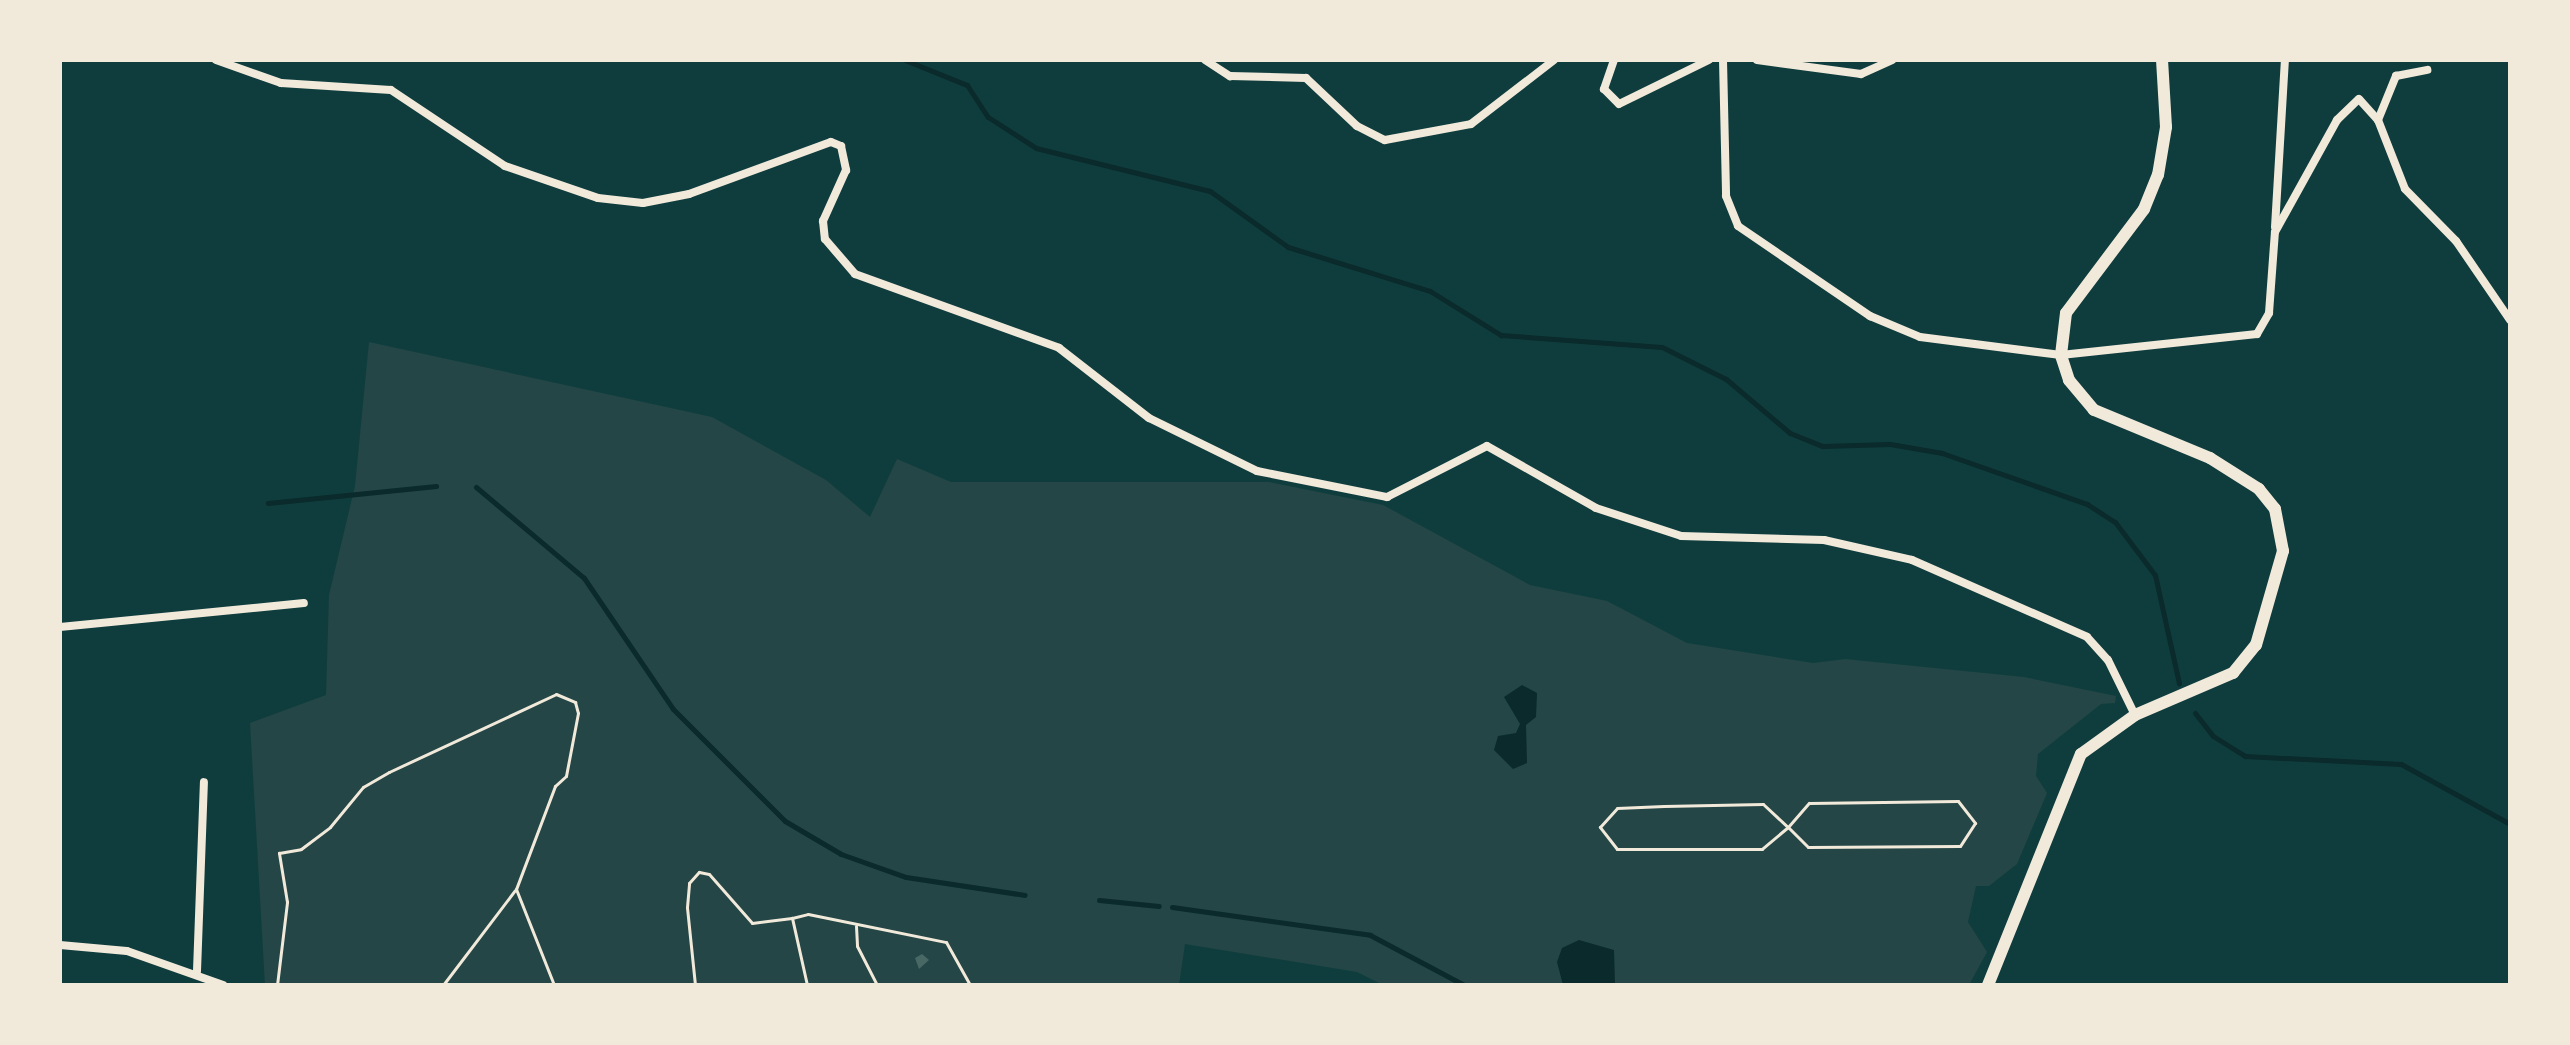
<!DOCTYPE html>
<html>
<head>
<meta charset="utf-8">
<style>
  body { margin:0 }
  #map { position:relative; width:2570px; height:1045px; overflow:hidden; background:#0f3d3e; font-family:"Fira Sans Condensed",sans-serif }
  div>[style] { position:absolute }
  .green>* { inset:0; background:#244646 }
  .water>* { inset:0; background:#0a2a2b }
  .stream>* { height:5px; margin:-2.5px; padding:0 2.5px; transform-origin:2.5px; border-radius:2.5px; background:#0a2a2b }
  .building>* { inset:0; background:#486865 }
  .path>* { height:3px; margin:-1.5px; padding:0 1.5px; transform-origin:1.5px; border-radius:1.5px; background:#f1e9da }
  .minor>* { height:8px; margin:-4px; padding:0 4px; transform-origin:4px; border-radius:4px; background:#f1e9da }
  .secondary>* { height:12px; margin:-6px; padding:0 6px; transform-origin:6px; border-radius:6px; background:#f1e9da }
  span { translate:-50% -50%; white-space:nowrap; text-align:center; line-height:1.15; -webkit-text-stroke:7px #f1e9da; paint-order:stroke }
  .frame { position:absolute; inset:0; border:62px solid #f1e9da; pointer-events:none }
</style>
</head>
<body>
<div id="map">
  <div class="green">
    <i style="clip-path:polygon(369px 342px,712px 417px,826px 480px,870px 517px,897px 459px,951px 482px,1269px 482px,1383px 505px,1530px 585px,1607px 601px,1687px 643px,1813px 663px,1845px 659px,2024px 677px,2116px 696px,2115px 703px,2101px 704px,2038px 754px,2036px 776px,2047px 793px,2017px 864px,1989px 886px,1976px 886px,1968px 922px,1987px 952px,1969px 985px,1383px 985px,1357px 972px,1185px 944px,1179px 985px,265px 985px,250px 723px,326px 695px,329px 595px,355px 486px)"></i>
  </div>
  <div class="water">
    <i style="clip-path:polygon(1522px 685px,1537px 693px,1536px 717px,1526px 725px,1527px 763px,1513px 769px,1494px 750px,1498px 736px,1516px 733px,1520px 724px,1504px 697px)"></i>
    <i style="clip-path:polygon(1579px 940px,1614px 950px,1615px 985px,1563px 985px,1557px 962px,1562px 948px)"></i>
  </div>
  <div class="stream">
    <i style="left:905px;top:60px;width:67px;rotate:22deg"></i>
    <i style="left:967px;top:85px;width:38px;rotate:57deg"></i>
    <i style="left:988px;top:117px;width:57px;rotate:32.9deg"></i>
    <i style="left:1036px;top:148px;width:179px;rotate:13.9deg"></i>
    <i style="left:1210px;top:191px;width:96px;rotate:35.7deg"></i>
    <i style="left:1288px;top:247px;width:149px;rotate:17.2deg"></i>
    <i style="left:1430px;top:291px;width:84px;rotate:31.8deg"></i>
    <i style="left:1501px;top:335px;width:161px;rotate:4.3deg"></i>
    <i style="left:1662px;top:347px;width:72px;rotate:26.6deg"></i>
    <i style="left:1726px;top:379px;width:84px;rotate:40.2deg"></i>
    <i style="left:1790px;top:433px;width:35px;rotate:22deg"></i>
    <i style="left:1823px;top:446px;width:67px;rotate:-1.7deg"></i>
    <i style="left:1890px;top:444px;width:53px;rotate:9.8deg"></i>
    <i style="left:1942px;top:453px;width:154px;rotate:19.4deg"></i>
    <i style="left:2087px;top:504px;width:33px;rotate:33deg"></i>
    <i style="left:2115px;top:522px;width:66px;rotate:53deg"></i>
    <i style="left:2155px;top:575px;width:111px;rotate:77.5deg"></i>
    <i style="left:476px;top:487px;width:141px;rotate:40.1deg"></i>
    <i style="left:584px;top:578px;width:158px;rotate:55.8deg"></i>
    <i style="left:673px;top:709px;width:158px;rotate:45deg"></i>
    <i style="left:785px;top:821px;width:65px;rotate:30.5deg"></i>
    <i style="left:841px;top:854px;width:69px;rotate:19.5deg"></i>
    <i style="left:906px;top:877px;width:120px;rotate:8.6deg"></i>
    <i style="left:268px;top:503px;width:169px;rotate:-5.8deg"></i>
    <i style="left:2195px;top:713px;width:29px;rotate:52deg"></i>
    <i style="left:2213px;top:736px;width:38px;rotate:32deg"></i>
    <i style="left:2245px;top:756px;width:156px;rotate:2.9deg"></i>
    <i style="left:2401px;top:764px;width:124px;rotate:28.8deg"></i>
    <i style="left:1099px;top:900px;width:60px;rotate:5.7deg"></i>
    <i style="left:1172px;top:907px;width:200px;rotate:8deg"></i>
    <i style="left:1370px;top:935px;width:106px;rotate:28deg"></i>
  </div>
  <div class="building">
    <i style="clip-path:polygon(922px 954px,929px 960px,919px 969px,915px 958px)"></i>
  </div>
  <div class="path">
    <i style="left:1664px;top:806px;width:99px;rotate:-1.2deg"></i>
    <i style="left:1763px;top:804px;width:34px;rotate:43deg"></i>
    <i style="left:1788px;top:827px;width:32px;rotate:-49deg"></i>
    <i style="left:1809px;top:803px;width:149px;rotate:-0.8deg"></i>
    <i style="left:1958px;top:801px;width:28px;rotate:52deg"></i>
    <i style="left:1975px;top:823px;width:27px;rotate:123deg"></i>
    <i style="left:1960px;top:846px;width:152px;rotate:179.6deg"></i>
    <i style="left:1808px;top:847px;width:28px;rotate:-135deg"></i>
    <i style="left:1788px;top:827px;width:34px;rotate:140deg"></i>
    <i style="left:1762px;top:849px;width:145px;rotate:180deg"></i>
    <i style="left:1617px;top:849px;width:28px;rotate:-128deg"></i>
    <i style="left:1600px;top:827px;width:25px;rotate:-48deg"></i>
    <i style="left:1617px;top:808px;width:47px;rotate:-2.4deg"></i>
    <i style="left:856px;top:926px;width:20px;rotate:87deg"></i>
    <i style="left:857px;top:946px;width:44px;rotate:62.9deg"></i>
    <i style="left:277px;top:985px;width:84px;rotate:-83.1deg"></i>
    <i style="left:287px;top:902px;width:50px;rotate:-99.3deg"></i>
    <i style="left:279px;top:853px;width:22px;rotate:-10deg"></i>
    <i style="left:301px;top:849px;width:36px;rotate:-37deg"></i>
    <i style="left:330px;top:827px;width:52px;rotate:-50.5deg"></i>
    <i style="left:363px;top:787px;width:30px;rotate:-30deg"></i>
    <i style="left:389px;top:772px;width:184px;rotate:-25deg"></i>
    <i style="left:556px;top:694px;width:21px;rotate:23deg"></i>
    <i style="left:575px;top:702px;width:11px;rotate:75deg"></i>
    <i style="left:578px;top:713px;width:64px;rotate:100.8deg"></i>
    <i style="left:566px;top:776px;width:15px;rotate:138deg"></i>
    <i style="left:555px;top:786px;width:110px;rotate:110.7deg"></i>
    <i style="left:516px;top:889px;width:103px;rotate:68.4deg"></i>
    <i style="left:443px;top:985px;width:119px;rotate:-52.8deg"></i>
    <i style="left:695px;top:985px;width:78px;rotate:-95.9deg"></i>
    <i style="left:687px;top:907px;width:24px;rotate:-85deg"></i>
    <i style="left:689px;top:883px;width:15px;rotate:-48deg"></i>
    <i style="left:699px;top:872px;width:10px;rotate:11deg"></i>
    <i style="left:709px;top:874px;width:65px;rotate:48.7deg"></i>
    <i style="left:752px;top:923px;width:40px;rotate:-7.1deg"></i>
    <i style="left:807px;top:985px;width:69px;rotate:-102.6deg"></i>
    <i style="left:792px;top:918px;width:16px;rotate:-14deg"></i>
    <i style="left:808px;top:914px;width:141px;rotate:11.5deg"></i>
    <i style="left:946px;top:942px;width:49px;rotate:60.8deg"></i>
  </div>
  <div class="minor">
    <i style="left:216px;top:60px;width:69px;rotate:19.5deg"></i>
    <i style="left:281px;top:83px;width:110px;rotate:3.6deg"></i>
    <i style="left:391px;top:90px;width:137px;rotate:33.7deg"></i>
    <i style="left:505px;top:166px;width:98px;rotate:19deg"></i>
    <i style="left:598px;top:198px;width:45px;rotate:6.3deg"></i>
    <i style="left:643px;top:203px;width:47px;rotate:-11.1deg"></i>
    <i style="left:689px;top:194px;width:151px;rotate:-20.1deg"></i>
    <i style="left:831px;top:142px;width:11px;rotate:22deg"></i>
    <i style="left:841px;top:146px;width:25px;rotate:78deg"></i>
    <i style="left:846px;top:170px;width:56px;rotate:114.3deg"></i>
    <i style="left:823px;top:221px;width:18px;rotate:84deg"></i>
    <i style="left:825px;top:239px;width:46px;rotate:49.4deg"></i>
    <i style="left:855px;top:274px;width:217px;rotate:19.9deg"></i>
    <i style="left:1059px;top:348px;width:114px;rotate:37.9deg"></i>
    <i style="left:1149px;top:418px;width:120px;rotate:26.1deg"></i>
    <i style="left:1257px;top:471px;width:133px;rotate:11.3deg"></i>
    <i style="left:1387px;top:497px;width:112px;rotate:-27deg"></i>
    <i style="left:1487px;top:446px;width:125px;rotate:29.6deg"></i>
    <i style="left:1596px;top:508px;width:89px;rotate:18.2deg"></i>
    <i style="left:1681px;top:536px;width:143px;rotate:1.6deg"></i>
    <i style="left:1824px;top:540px;width:90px;rotate:12.8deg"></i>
    <i style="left:1912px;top:560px;width:191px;rotate:23.7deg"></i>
    <i style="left:2087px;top:637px;width:31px;rotate:48deg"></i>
    <i style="left:2108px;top:660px;width:61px;rotate:63.9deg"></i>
    <i style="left:1205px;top:60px;width:30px;rotate:33deg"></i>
    <i style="left:1230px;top:76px;width:76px;rotate:1.5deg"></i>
    <i style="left:1306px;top:78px;width:70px;rotate:43.3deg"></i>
    <i style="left:1357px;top:126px;width:31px;rotate:27deg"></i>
    <i style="left:1385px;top:140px;width:87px;rotate:-10.5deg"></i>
    <i style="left:1471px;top:124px;width:105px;rotate:-37.6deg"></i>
    <i style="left:1614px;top:60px;width:31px;rotate:109deg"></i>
    <i style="left:1604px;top:89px;width:21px;rotate:45deg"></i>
    <i style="left:1619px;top:104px;width:100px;rotate:-26.1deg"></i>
    <i style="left:1723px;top:60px;width:136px;rotate:88.7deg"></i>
    <i style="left:1726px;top:196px;width:32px;rotate:68deg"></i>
    <i style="left:1738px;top:226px;width:160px;rotate:34.3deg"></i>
    <i style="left:1870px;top:316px;width:54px;rotate:22.8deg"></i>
    <i style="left:1920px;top:337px;width:142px;rotate:7.3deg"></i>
    <i style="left:2061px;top:355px;width:197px;rotate:-6.1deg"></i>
    <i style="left:2257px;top:334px;width:24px;rotate:-60deg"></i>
    <i style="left:2269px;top:313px;width:81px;rotate:-85.8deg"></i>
    <i style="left:2275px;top:232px;width:128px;rotate:-61deg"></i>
    <i style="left:2337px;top:120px;width:30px;rotate:-44deg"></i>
    <i style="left:2359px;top:99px;width:28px;rotate:48deg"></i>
    <i style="left:2378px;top:120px;width:74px;rotate:68.6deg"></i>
    <i style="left:2405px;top:189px;width:73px;rotate:45.6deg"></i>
    <i style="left:2456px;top:241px;width:96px;rotate:55.6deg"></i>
    <i style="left:1757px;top:60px;width:105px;rotate:7.7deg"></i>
    <i style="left:1861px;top:74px;width:34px;rotate:-24deg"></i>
    <i style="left:2378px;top:120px;width:48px;rotate:-67.8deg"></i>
    <i style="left:2396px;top:76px;width:32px;rotate:-11deg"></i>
    <i style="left:2275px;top:227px;width:167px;rotate:-86.6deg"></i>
    <i style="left:60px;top:627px;width:245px;rotate:-5.6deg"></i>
    <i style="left:60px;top:945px;width:67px;rotate:5.1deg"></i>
    <i style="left:127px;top:951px;width:102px;rotate:19.5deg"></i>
    <i style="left:197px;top:971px;width:189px;rotate:-87.9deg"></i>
  </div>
  <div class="secondary">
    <i style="left:1988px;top:985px;width:249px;rotate:-68.1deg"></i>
    <i style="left:2081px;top:754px;width:67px;rotate:-35.8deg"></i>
    <i style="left:2135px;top:715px;width:107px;rotate:-23.2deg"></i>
    <i style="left:2233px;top:673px;width:36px;rotate:-51deg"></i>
    <i style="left:2256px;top:645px;width:98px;rotate:-74deg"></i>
    <i style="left:2283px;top:551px;width:43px;rotate:-100.8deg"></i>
    <i style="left:2275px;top:509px;width:26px;rotate:-129deg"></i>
    <i style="left:2259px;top:489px;width:58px;rotate:-147.7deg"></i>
    <i style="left:2210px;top:458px;width:126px;rotate:-157.5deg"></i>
    <i style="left:2094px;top:410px;width:39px;rotate:-130deg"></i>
    <i style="left:2069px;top:380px;width:26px;rotate:-108deg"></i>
    <i style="left:2061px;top:355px;width:42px;rotate:-83.2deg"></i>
    <i style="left:2066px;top:313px;width:130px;rotate:-53.1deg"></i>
    <i style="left:2144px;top:209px;width:37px;rotate:-68deg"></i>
    <i style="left:2158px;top:175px;width:49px;rotate:-80.5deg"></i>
    <i style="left:2166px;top:127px;width:67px;rotate:-93.4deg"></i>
  </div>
  <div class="frame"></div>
</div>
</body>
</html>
